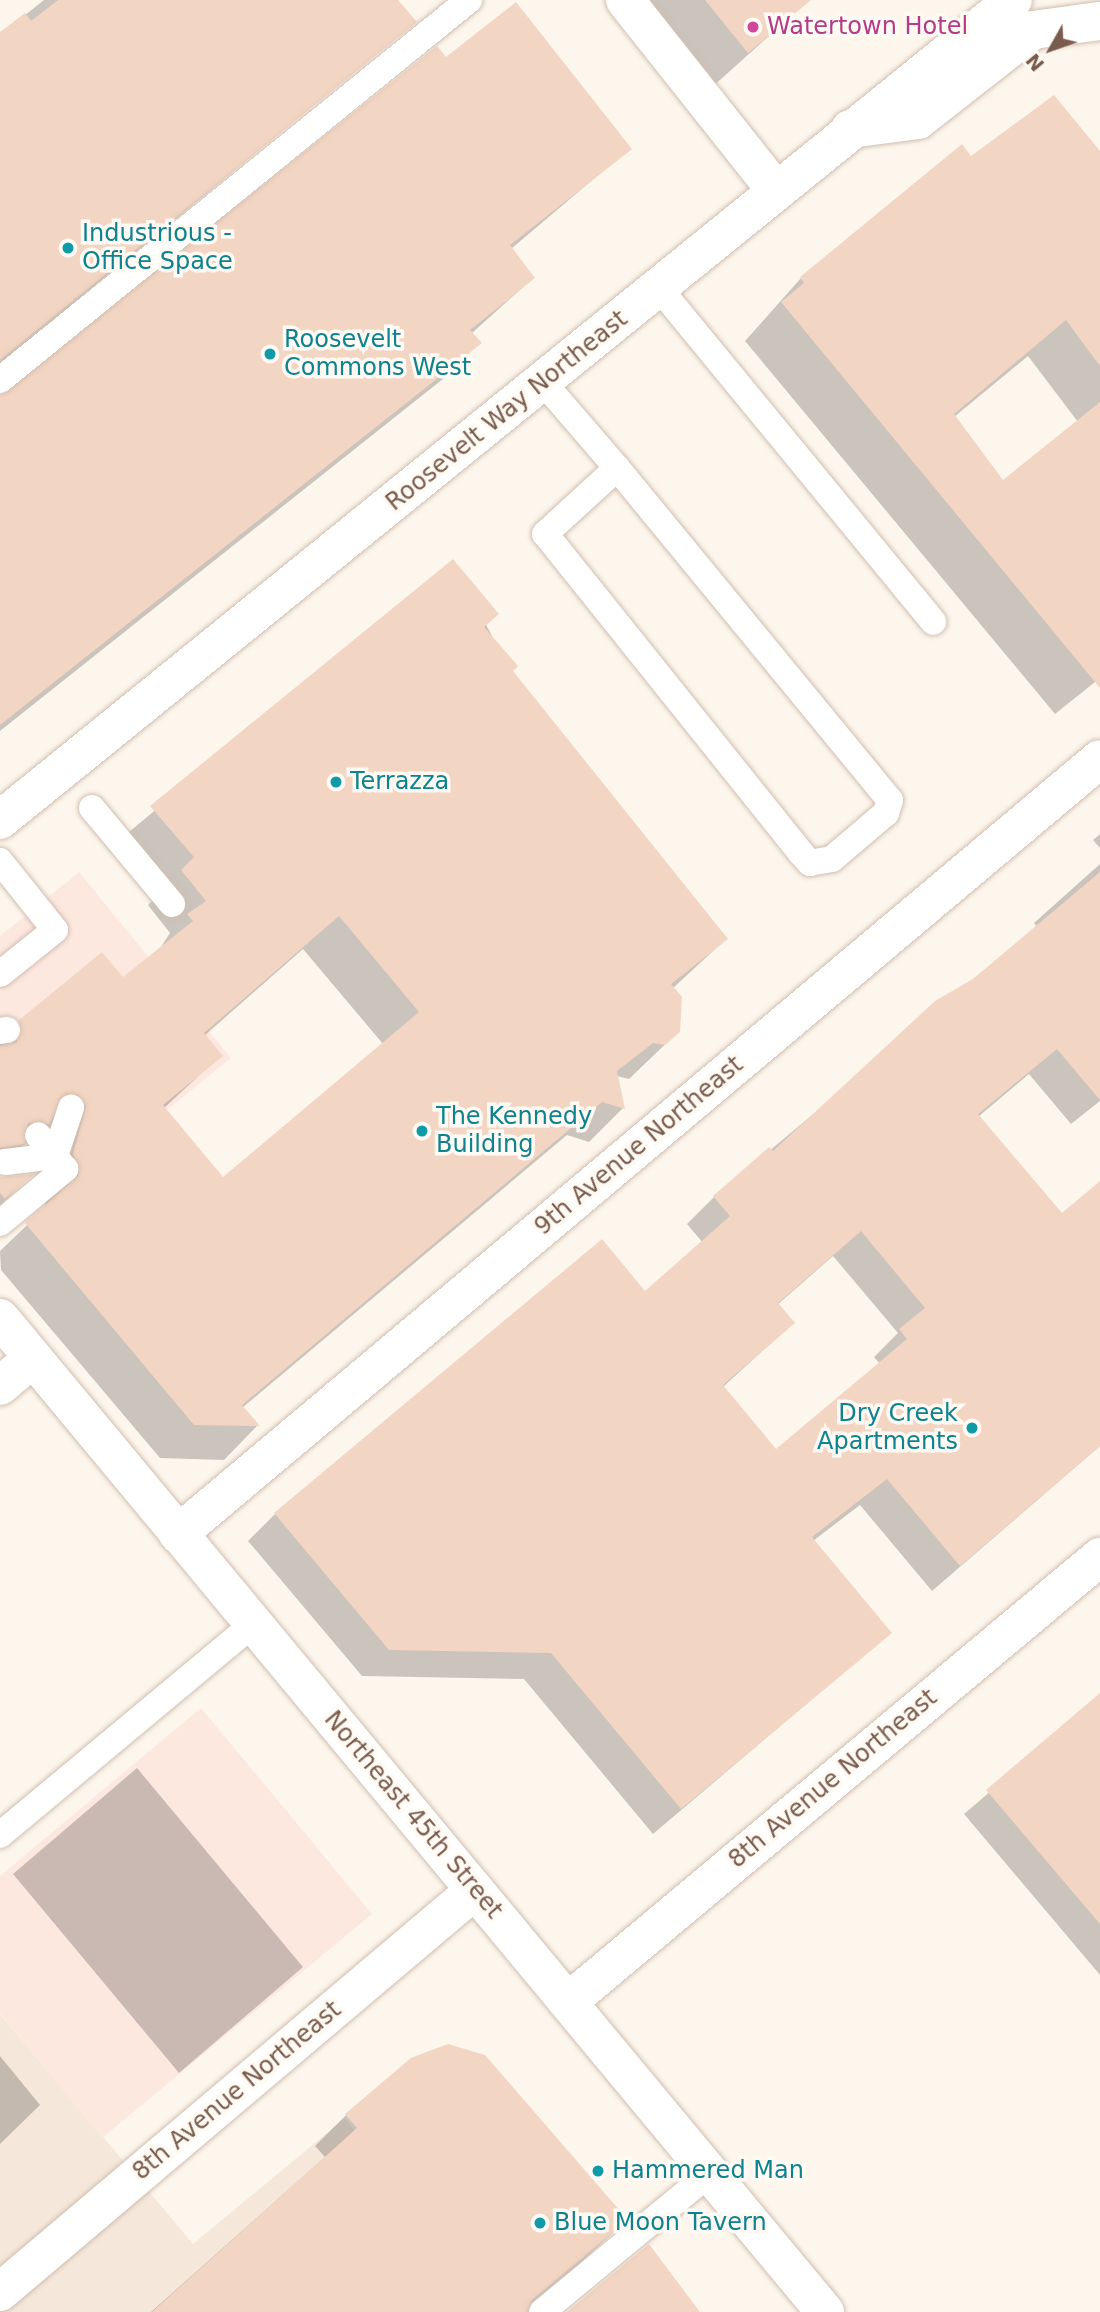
<!DOCTYPE html>
<html>
<head>
<meta charset="utf-8">
<style>
  body { margin:0 }
  #map { position:relative; width:1100px; height:2312px; overflow:hidden; background:#fdf6ec; font-family:"DejaVu Sans",sans-serif }
  div>[style] { position:absolute }
  .residential>* { inset:0; background:#f5e8da }
  .commercial>* { inset:0; background:#fde8e0 }
  .shadow>* { inset:0; background:#0003 }
  .building>* { inset:0; background:#f3d5c3 }
  .roads { filter:drop-shadow(0 0 2px #d1beb0) drop-shadow(0 0 2px #d1beb0) }
  .lane>* { height:26px; margin:-13px; padding:0 13px; transform-origin:13px; border-radius:13px; background:#fff }
  .street>* { height:38px; margin:-19px; padding:0 19px; transform-origin:19px; border-radius:19px; background:#fff }
  .secondary>* { height:38px; margin:-19px; padding:0 19px; transform-origin:19px; border-radius:19px; background:#fff }
  .dots>* { width:19px; height:19px; translate:-50% -50%; box-sizing:border-box; border:4px solid #fffaf3; border-radius:50% }
  span { translate:-50% -50%; white-space:nowrap; text-align:center; line-height:1.15; -webkit-text-stroke:7px #fffaf3; paint-order:stroke }
  .hotel-label { font-size:24px; color:#b23c85 }
  .left { translate:0 -50%; text-align:left }
  .culture-label { font-size:24px; color:#0d838f }
  .right { translate:-100% -50%; text-align:right }
  .street-label { font-size:24px; color:#7a5c4d }
  .north { position:absolute; left:1016px; top:14px; width:70px; height:70px; -webkit-text-stroke:5px #fffaf3; paint-order:stroke; rotate:230deg; font-size:19px; font-weight:700; line-height:28px; text-align:center; color:#7a5c4d }
  .north::after { content:''; display:block; margin:auto; width:24px; height:32px; background:#7a5c4d; clip-path:polygon(50% 0,100% 100%,50% 72%,0 100%) }
</style>
</head>
<body>
<div id="map">
  <div class="residential">
    <i style="clip-path:polygon(0 2014px,193px 2244px,345px 2118px,504px 2312px,0 2312px)"></i>
  </div>
  <div class="commercial">
    <i style="clip-path:polygon(79px 872px,231px 1058px,26px 1224px,0 1192px,0 936px)"></i>
    <i style="clip-path:polygon(201px 1708px,372px 1914px,102px 2138px,0 2013px,0 1876px)"></i>
  </div>
  <div class="shadow">
    <i style="clip-path:polygon(44px 0,396px 0,414px 22px,0 364px,0 35px)"></i>
    <i style="clip-path:polygon(637px 0,808px 0,808px 1px,711px 88px)"></i>
    <i style="clip-path:polygon(446px 59px,630px 148px,511px 249px,533px 278px,471px 334px,479px 343px,448px 375px,0 731px,0 395px)"></i>
    <i style="clip-path:polygon(evenodd,1100px 154px,1100px 678px,1055px 714px,745px 341px,801px 278px,971px 159px,1100px 154px,1028px 356px,1078px 422px,1002px 483px,954px 417px,1028px 356px)"></i>
    <i style="clip-path:polygon(evenodd,453px 562px,511px 672px,726px 939px,672px 989px,678px 1032px,629px 1079px,617px 1076px,623px 1108px,589px 1142px,567px 1135px,242px 1408px,257px 1426px,224px 1460px,160px 1458px,1px 1270px,0 1251px,46px 1207px,39px 1188px,52px 1148px,40px 1131px,0 1166px,0 1041px,20px 1021px,123px 980px,157px 953px,170px 933px,148px 905px,161px 892px,117px 842px,453px 562px,303px 949px,383px 1044px,223px 1180px,163px 1109px,220px 1056px,204px 1036px,303px 949px)"></i>
    <i style="clip-path:polygon(1100px 834px,1100px 848px,1093px 840px)"></i>
    <i style="clip-path:polygon(evenodd,1100px 864px,1100px 1101px,1071px 1124px,1029px 1074px,978px 1117px,1061px 1216px,1100px 1183px,1100px 1446px,932px 1591px,860px 1505px,813px 1541px,890px 1633px,653px 1834px,524px 1679px,362px 1676px,248px 1541px,275px 1514px,645px 1293px,703px 1243px,687px 1224px,714px 1197px,1037px 927px,1034px 923px,1100px 864px,833px 1256px,898px 1333px,874px 1357px,880px 1364px,776px 1451px,723px 1387px,793px 1323px,777px 1305px,833px 1256px)"></i>
    <i style="clip-path:polygon(29px 1176px,0 1206px,0 1178px)"></i>
    <i style="clip-path:polygon(1100px 1698px,1100px 1975px,964px 1814px)"></i>
    <i style="clip-path:polygon(137px 1768px,303px 1967px,179px 2073px,13px 1874px)"></i>
    <i style="clip-path:polygon(0 2056px,40px 2105px,0 2144px)"></i>
    <i style="clip-path:polygon(346px 2115px,626px 2220px,529px 2312px,151px 2312px,325px 2157px,315px 2146px)"></i>
  </div>
  <div class="building">
    <i style="clip-path:polygon(58px 0,398px 0,417px 22px,0 360px,0 32px,25px 13px,31px 21px)"></i>
    <i style="clip-path:polygon(705px 0,811px 0,748px 53px)"></i>
    <i style="clip-path:polygon(516px 2px,632px 149px,510px 245px,535px 278px,470px 330px,482px 343px,0 725px,0 395px,437px 46px,446px 57px)"></i>
    <i style="clip-path:polygon(1054px 95px,1100px 151px,1100px 366px,1066px 320px,954px 414px,1003px 480px,1100px 402px,1100px 688px,781px 302px,804px 283px,800px 277px,962px 144px,971px 156px)"></i>
    <i style="clip-path:polygon(evenodd,453px 559px,499px 614px,484px 627px,518px 666px,513px 671px,728px 939px,671px 984px,682px 997px,680px 1032px,665px 1045px,653px 1043px,617px 1071px,625px 1109px,602px 1102px,242px 1405px,260px 1426px,194px 1425px,25px 1223px,79px 1175px,73px 1153px,86px 1106px,67px 1093px,49px 1124px,28px 1123px,25px 1144px,0 1148px,0 1046px,17px 1042px,19px 1020px,102px 952px,123px 977px,193px 921px,187px 914px,206px 901px,181px 870px,194px 857px,150px 806px,453px 559px,339px 916px,419px 1012px,223px 1177px,163px 1105px,223px 1056px,204px 1033px,339px 916px)"></i>
    <i style="clip-path:polygon(evenodd,1100px 872px,1100px 1100px,1057px 1049px,978px 1114px,1062px 1213px,1100px 1181px,1100px 1446px,960px 1566px,887px 1479px,812px 1537px,892px 1633px,681px 1809px,551px 1653px,389px 1650px,274px 1513px,602px 1239px,645px 1291px,730px 1216px,713px 1196px,769px 1147px,773px 1151px,935px 1001px,973px 979px,1100px 872px,861px 1231px,925px 1308px,899px 1329px,907px 1339px,776px 1449px,723px 1385px,795px 1323px,778px 1303px,861px 1231px)"></i>
    <i style="clip-path:polygon(34px 1174px,5px 1199px,0 1193px,0 1177px)"></i>
    <i style="clip-path:polygon(1100px 1693px,1100px 1924px,986px 1790px)"></i>
    <i style="clip-path:polygon(448px 2044px,485px 2055px,628px 2220px,532px 2300px,527px 2312px,152px 2312px,357px 2128px,345px 2114px,411px 2058px)"></i>
    <i style="clip-path:polygon(649px 2244px,700px 2312px,567px 2312px)"></i>
  </div>
  <div class="roads">
    <div class="lane">
      <i style="left:659px;top:288px;width:432px;rotate:50.6deg"></i>
      <i style="left:0;top:380px;width:604px;rotate:-39.02deg"></i>
      <i style="left:543px;top:382px;width:113px;rotate:49.3deg"></i>
      <i style="left:617px;top:468px;width:430px;rotate:50.6deg"></i>
      <i style="left:890px;top:800px;width:14px;rotate:107deg"></i>
      <i style="left:886px;top:813px;width:71px;rotate:139.6deg"></i>
      <i style="left:832px;top:859px;width:22px;rotate:170deg"></i>
      <i style="left:810px;top:863px;width:13px;rotate:-132deg"></i>
      <i style="left:801px;top:853px;width:409px;rotate:-128.7deg"></i>
      <i style="left:545px;top:534px;width:98px;rotate:-42.5deg"></i>
      <i style="left:92px;top:808px;width:125px;rotate:50.2deg"></i>
      <i style="left:0;top:861px;width:88px;rotate:51.4deg"></i>
      <i style="left:55px;top:930px;width:70px;rotate:141.3deg"></i>
      <i style="left:0;top:1031px;width:7px;rotate:-8deg"></i>
      <i style="left:55px;top:1156px;width:51px;rotate:-71.6deg"></i>
      <i style="left:5px;top:1162px;width:50px;rotate:-6.8deg"></i>
      <i style="left:0;top:1223px;width:85px;rotate:-39.7deg"></i>
      <i style="left:65px;top:1169px;width:43px;rotate:-128.5deg"></i>
      <i style="left:0;top:1835px;width:331px;rotate:-39.8deg"></i>
      <i style="left:542px;top:2312px;width:218px;rotate:-39.6deg"></i>
    </div>
    <div class="street">
      <i style="left:0;top:1386px;width:43px;rotate:-40.3deg"></i>
      <i style="left:178px;top:1534px;width:1204px;rotate:-40.05deg"></i>
      <i style="left:568px;top:2002px;width:694px;rotate:-39.91deg"></i>
      <i style="left:0;top:2292px;width:622px;rotate:-40.24deg"></i>
    </div>
    <div class="secondary">
      <i style="left:625px;top:0;width:241px;rotate:51.6deg"></i>
      <i style="left:850px;top:129px;width:69px;rotate:-7.5deg"></i>
      <i style="left:918px;top:120px;width:146px;rotate:-38deg"></i>
      <i style="left:1033px;top:30px;width:68px;rotate:-7.7deg"></i>
      <i style="left:0;top:820px;width:1303px;rotate:-38.99deg"></i>
      <i style="left:0;top:1318px;width:1292px;rotate:50.31deg"></i>
    </div>
  </div>
  <div class="dots">
    <i style="left:753px;top:27px;background:#d1479c"></i>
    <i style="left:68px;top:248px;background:#0f9aa8"></i>
    <i style="left:270px;top:354px;background:#0f9aa8"></i>
    <i style="left:336px;top:782px;background:#0f9aa8"></i>
    <i style="left:422px;top:1131px;background:#0f9aa8"></i>
    <i style="left:972px;top:1428px;background:#0f9aa8"></i>
    <i style="left:598px;top:2171px;background:#0f9aa8"></i>
    <i style="left:540px;top:2223px;background:#0f9aa8"></i>
  </div>
  <div class="hotel-label">
    <span class="left" style="left:767px;top:27px">Watertown Hotel</span>
  </div>
  <div class="culture-label">
    <span class="left" style="left:82px;top:248px">Industrious -<br>Office Space</span>
    <span class="left" style="left:284px;top:354px">Roosevelt<br>Commons West</span>
    <span class="left" style="left:350px;top:782px">Terrazza</span>
    <span class="left" style="left:436px;top:1131px">The Kennedy<br>Building</span>
    <span class="right" style="left:958px;top:1428px">Dry Creek<br>Apartments</span>
    <span class="left" style="left:612px;top:2171px">Hammered Man</span>
    <span class="left" style="left:554px;top:2223px">Blue Moon Tavern</span>
  </div>
  <div class="street-label">
    <span style="left:507px;top:411px;rotate:-39deg">Roosevelt Way Northeast</span>
    <span style="left:639px;top:1146px;rotate:-40deg">9th Avenue Northeast</span>
    <span style="left:833px;top:1779px;rotate:-40deg">8th Avenue Northeast</span>
    <span style="left:413px;top:1815px;rotate:50deg">Northeast 45th Street</span>
    <span style="left:237px;top:2091px;rotate:-40deg">8th Avenue Northeast</span>
  </div>
  <div class="north">N</div>
</div>
</body>
</html>
